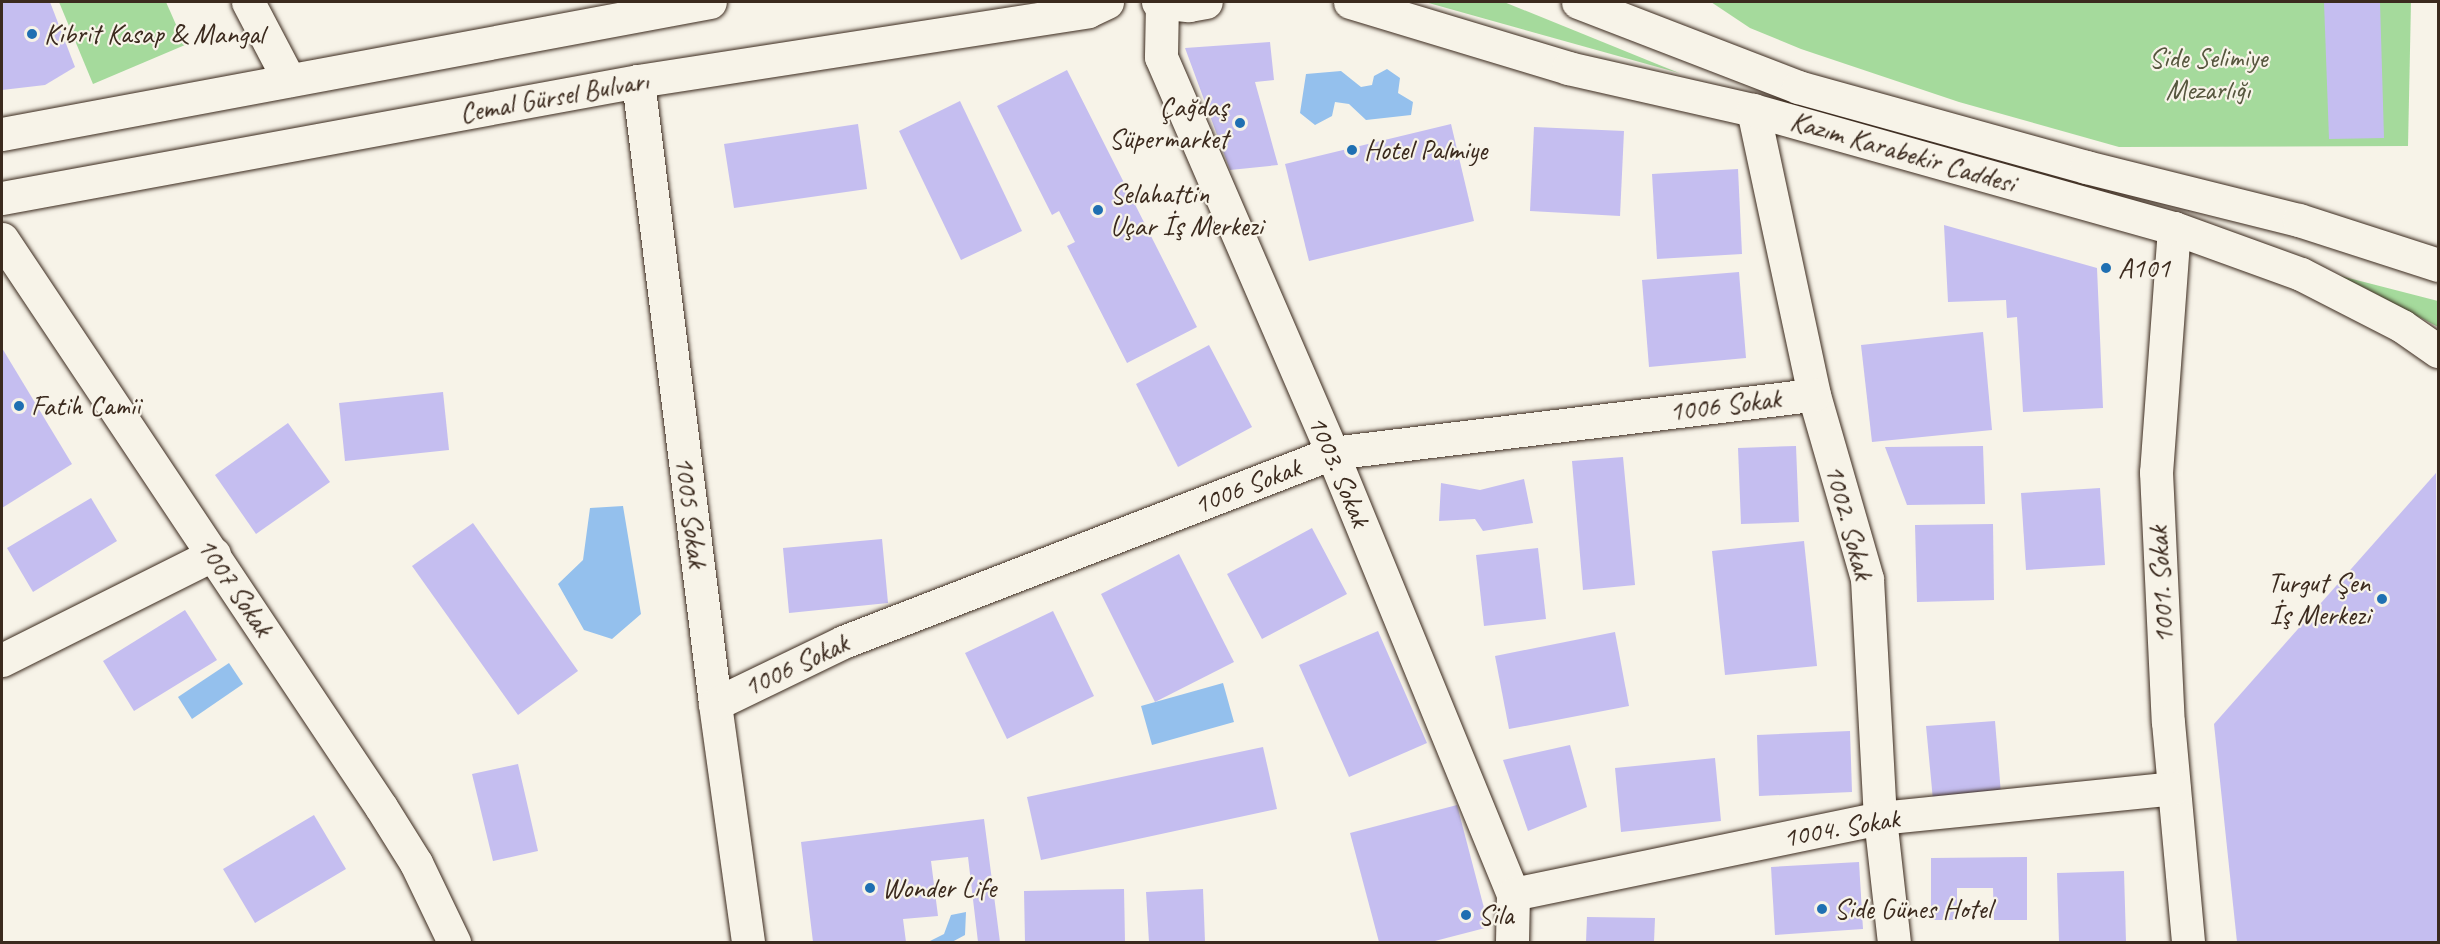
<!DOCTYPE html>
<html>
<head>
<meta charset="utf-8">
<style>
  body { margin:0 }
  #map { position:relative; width:2440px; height:944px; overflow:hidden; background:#f7f3e8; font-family:Caveat,sans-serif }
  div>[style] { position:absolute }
  .green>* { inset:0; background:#a5da9c }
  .water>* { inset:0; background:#94c0ed }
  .building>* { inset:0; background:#c5bef0 }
  .roads { filter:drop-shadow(0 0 2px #3b2a1e) drop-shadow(0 0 2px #3b2a1e) }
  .minor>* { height:33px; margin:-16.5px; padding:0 16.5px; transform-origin:16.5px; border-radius:16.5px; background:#f7f3e8 }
  .secondary>* { height:33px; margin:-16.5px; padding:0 16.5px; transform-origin:16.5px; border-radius:16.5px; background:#f7f3e8 }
  .dots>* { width:16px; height:16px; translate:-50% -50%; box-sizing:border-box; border:3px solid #f7f3e8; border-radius:50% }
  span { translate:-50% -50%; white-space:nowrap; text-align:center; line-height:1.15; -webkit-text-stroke:4.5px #f7f3e8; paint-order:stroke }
  .poi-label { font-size:28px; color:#3b2a1e }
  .left { translate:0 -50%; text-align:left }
  .right { translate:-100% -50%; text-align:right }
  .park-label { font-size:28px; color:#56563e }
  .street-label { font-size:28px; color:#3b2a1e }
  .frame { position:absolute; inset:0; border:3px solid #3b2a1e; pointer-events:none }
</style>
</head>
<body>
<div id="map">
  <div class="green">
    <i style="clip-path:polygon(59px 2px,166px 2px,185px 45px,93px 84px)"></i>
    <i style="clip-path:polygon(1425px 2px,1504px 2px,1679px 73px)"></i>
    <i style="clip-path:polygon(1711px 2px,2411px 2px,2408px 146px,2119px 147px,1959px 102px,1801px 49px,1750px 28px)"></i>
    <i style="clip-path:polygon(2333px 274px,2438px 301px,2438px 327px,2365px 288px)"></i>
  </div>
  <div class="water">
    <i style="clip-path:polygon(1387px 69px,1400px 78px,1398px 93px,1413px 102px,1411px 115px,1366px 120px,1349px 104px,1335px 102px,1332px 116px,1315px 125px,1300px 113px,1306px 74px,1341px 71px,1361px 87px,1372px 85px,1374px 76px)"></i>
    <i style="clip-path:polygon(623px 506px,641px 614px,612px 639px,584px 630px,558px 584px,583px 560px,590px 508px)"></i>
    <i style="clip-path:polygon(229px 663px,243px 684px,192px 719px,178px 697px)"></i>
    <i style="clip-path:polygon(1223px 683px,1234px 722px,1152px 745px,1141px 706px)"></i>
    <i style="clip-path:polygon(966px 912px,965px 935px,952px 942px,928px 942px,944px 934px,951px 915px)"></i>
  </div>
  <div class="building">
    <i style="clip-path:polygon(2px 2px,50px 2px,75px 67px,45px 85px,2px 90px)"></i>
    <i style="clip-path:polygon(2324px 2px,2380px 2px,2384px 138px,2329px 139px)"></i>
    <i style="clip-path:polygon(1270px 42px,1274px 80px,1255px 82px,1278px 165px,1230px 170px,1185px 48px)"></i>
    <i style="clip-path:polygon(1067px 70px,1197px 327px,1127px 363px,1067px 246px,1075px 242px,1059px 211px,1052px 215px,997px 106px)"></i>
    <i style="clip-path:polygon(960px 101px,1022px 231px,961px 260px,899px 131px)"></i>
    <i style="clip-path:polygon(858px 124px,867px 189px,734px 208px,724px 144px)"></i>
    <i style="clip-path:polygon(1451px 124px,1474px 221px,1309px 261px,1285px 164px)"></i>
    <i style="clip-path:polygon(1534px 127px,1624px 131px,1620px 216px,1530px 211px)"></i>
    <i style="clip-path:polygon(1738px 169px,1742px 254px,1657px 259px,1652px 174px)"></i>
    <i style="clip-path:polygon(1944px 225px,2097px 268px,2103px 408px,2023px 412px,2017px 317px,2007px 318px,2006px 300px,1948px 302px)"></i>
    <i style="clip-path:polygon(1739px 272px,1746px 358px,1649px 367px,1642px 280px)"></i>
    <i style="clip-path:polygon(1983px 332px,1992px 430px,1872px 442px,1861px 345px)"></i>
    <i style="clip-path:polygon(1209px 345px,1252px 427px,1178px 467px,1136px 384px)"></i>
    <i style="clip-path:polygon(2px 348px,72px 464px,2px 508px)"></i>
    <i style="clip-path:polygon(443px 392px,449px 450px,345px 461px,339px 403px)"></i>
    <i style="clip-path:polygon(288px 423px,330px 482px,256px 534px,215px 475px)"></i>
    <i style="clip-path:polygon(1796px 446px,1799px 522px,1741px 524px,1738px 448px)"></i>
    <i style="clip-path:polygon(1983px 446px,1985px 504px,1907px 505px,1885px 447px)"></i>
    <i style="clip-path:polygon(1623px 457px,1635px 585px,1583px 590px,1572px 461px)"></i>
    <i style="clip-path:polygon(2436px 473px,2438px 942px,2237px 942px,2214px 724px)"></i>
    <i style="clip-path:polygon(1524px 479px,1533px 523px,1483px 531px,1475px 519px,1439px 521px,1441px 483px,1480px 490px)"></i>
    <i style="clip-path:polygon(2100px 488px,2105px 565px,2026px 570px,2021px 493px)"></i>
    <i style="clip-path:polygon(91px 498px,117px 541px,33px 592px,7px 548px)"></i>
    <i style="clip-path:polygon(473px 523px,578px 671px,518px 715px,412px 566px)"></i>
    <i style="clip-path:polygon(1993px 524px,1994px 600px,1917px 602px,1915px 525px)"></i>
    <i style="clip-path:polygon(1312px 528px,1347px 594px,1262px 639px,1227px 574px)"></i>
    <i style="clip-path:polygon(882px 539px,888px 603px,789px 613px,783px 548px)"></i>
    <i style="clip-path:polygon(1804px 541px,1817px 666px,1725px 675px,1712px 551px)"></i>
    <i style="clip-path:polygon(1538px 548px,1546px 619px,1484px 626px,1476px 555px)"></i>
    <i style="clip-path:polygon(1179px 554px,1234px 662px,1155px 702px,1101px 594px)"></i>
    <i style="clip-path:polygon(185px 610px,217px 660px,134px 711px,103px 661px)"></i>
    <i style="clip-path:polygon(1053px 611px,1094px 696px,1007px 739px,965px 653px)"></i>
    <i style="clip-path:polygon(1378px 631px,1427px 743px,1349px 777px,1299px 665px)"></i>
    <i style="clip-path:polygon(1615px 632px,1629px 706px,1509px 729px,1495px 656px)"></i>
    <i style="clip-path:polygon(1995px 721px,2001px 794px,1933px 800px,1926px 726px)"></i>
    <i style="clip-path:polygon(1850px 731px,1852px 792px,1759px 796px,1757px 735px)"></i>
    <i style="clip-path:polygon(1570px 745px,1587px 807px,1528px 831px,1503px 760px)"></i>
    <i style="clip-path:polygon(1263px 747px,1277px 809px,1041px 860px,1027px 797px)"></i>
    <i style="clip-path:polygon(1715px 758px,1721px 821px,1621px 832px,1615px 768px)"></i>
    <i style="clip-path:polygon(518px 764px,538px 851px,493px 861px,472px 774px)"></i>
    <i style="clip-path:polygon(1457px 805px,1489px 927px,1431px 942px,1379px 942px,1350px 833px)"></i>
    <i style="clip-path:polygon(314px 815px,346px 869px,255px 923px,223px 869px)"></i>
    <i style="clip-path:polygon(984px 819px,1000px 942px,978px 942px,968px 857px,931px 861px,938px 916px,903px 919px,906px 942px,813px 942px,801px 842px)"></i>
    <i style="clip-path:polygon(2027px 857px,2027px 920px,1994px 920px,1993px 888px,1957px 888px,1957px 920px,1931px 920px,1931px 858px)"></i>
    <i style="clip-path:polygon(1859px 862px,1863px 929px,1775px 935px,1771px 867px)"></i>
    <i style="clip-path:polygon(2124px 871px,2126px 942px,2059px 942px,2057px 873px)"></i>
    <i style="clip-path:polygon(1124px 889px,1125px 942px,1025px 942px,1024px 891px)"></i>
    <i style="clip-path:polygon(1203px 889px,1205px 942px,1149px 942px,1146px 892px)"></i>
    <i style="clip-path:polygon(1587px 917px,1655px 918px,1654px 942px,1586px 942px)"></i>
  </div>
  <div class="roads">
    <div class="minor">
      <i style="left:248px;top:2px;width:88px;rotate:62.3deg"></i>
      <i style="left:1162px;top:3px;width:54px;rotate:91.1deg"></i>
      <i style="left:1161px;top:57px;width:431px;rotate:66.6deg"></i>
      <i style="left:1332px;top:453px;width:477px;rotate:67.7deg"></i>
      <i style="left:1513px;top:894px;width:48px;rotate:91.2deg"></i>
      <i style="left:638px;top:81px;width:628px;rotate:82.95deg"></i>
      <i style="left:715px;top:704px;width:240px;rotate:82.1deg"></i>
      <i style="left:1753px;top:110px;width:291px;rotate:77.9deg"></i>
      <i style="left:1814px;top:395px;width:191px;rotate:73.9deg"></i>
      <i style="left:1867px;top:579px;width:239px;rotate:86.9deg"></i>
      <i style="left:1880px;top:818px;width:125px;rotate:83.6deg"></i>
      <i style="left:2174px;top:228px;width:245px;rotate:94.2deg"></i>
      <i style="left:2156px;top:472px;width:250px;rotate:87.3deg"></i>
      <i style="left:2168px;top:722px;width:221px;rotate:84.8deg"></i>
      <i style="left:2px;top:239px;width:683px;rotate:56.29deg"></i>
      <i style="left:381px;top:807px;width:66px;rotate:58deg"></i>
      <i style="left:416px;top:863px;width:88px;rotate:64.3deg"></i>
      <i style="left:2px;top:660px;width:237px;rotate:-26.6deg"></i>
      <i style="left:715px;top:704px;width:142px;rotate:-25.8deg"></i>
      <i style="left:843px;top:642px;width:524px;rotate:-21.13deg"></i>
      <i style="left:1332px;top:453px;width:485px;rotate:-6.9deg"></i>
      <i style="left:1513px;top:894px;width:375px;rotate:-11.7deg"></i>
      <i style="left:1880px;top:818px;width:295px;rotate:-5.8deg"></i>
    </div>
    <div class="secondary">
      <i style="left:1158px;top:2px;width:31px;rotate:6deg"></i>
      <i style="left:1189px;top:5px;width:17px;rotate:-10deg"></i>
      <i style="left:1350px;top:2px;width:228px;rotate:16.8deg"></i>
      <i style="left:1568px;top:68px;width:190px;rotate:12.8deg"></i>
      <i style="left:1753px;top:110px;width:437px;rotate:15.7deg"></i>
      <i style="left:2174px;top:228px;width:135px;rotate:19.9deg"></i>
      <i style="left:2301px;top:274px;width:114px;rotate:27.2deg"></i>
      <i style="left:2402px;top:326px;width:44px;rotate:34.8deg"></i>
      <i style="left:1578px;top:2px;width:236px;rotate:21.1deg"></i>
      <i style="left:1798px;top:87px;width:299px;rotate:15.5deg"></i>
      <i style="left:2086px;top:167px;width:219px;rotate:14deg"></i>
      <i style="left:2299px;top:220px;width:146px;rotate:17.9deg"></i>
      <i style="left:2px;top:134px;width:720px;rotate:-10.56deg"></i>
      <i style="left:2px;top:198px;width:647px;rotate:-10.42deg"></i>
      <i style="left:638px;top:81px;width:455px;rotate:-8.8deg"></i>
      <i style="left:1088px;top:11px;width:21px;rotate:-25deg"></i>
    </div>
  </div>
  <div class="dots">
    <i style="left:32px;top:34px;background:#1f6fb2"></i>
    <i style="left:1240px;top:123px;background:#1f6fb2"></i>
    <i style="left:1352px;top:150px;background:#1f6fb2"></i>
    <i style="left:1098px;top:210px;background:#1f6fb2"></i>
    <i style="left:2106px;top:268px;background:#1f6fb2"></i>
    <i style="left:19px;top:406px;background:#1f6fb2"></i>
    <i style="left:2382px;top:599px;background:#1f6fb2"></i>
    <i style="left:870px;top:888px;background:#1f6fb2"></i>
    <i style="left:1822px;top:909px;background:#1f6fb2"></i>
    <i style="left:1466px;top:915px;background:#1f6fb2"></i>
  </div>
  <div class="poi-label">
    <span class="left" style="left:44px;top:34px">Kibrit Kasap &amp; Mangal</span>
    <span class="right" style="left:1228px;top:123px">Çağdaş<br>Süpermarket</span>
    <span class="left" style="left:1364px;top:150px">Hotel Palmiye</span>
    <span class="left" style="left:1110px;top:210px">Selahattin<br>Uçar İş Merkezi</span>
    <span class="left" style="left:2118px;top:268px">A101</span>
    <span class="left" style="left:31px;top:406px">Fatih Camii</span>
    <span class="right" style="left:2370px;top:599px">Turgut Şen<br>İş Merkezi</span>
    <span class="left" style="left:882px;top:888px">Wonder Life</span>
    <span class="left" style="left:1834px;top:909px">Side Günes Hotel</span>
    <span class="left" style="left:1478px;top:915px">Sila</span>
  </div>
  <div class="park-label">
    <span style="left:2208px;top:74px">Side Selimiye<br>Mezarlığı</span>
  </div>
  <div class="street-label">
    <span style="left:554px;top:97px;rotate:-10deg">Cemal Gürsel Bulvarı</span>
    <span style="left:1903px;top:152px;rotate:16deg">Kazım Karabekir Caddesi</span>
    <span style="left:1725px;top:405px;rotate:-7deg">1006 Sokak</span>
    <span style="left:1339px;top:471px;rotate:67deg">1003. Sokak</span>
    <span style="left:1247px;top:486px;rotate:-21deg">1006 Sokak</span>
    <span style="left:691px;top:512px;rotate:83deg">1005 Sokak</span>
    <span style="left:1849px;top:522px;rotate:75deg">1002. Sokak</span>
    <span style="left:2161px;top:585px;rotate:-93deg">1001. Sokak</span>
    <span style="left:235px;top:587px;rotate:56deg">1007 Sokak</span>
    <span style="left:796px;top:665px;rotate:-25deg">1006 Sokak</span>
    <span style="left:1841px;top:828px;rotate:-10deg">1004. Sokak</span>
  </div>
  <div class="frame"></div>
</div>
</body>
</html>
